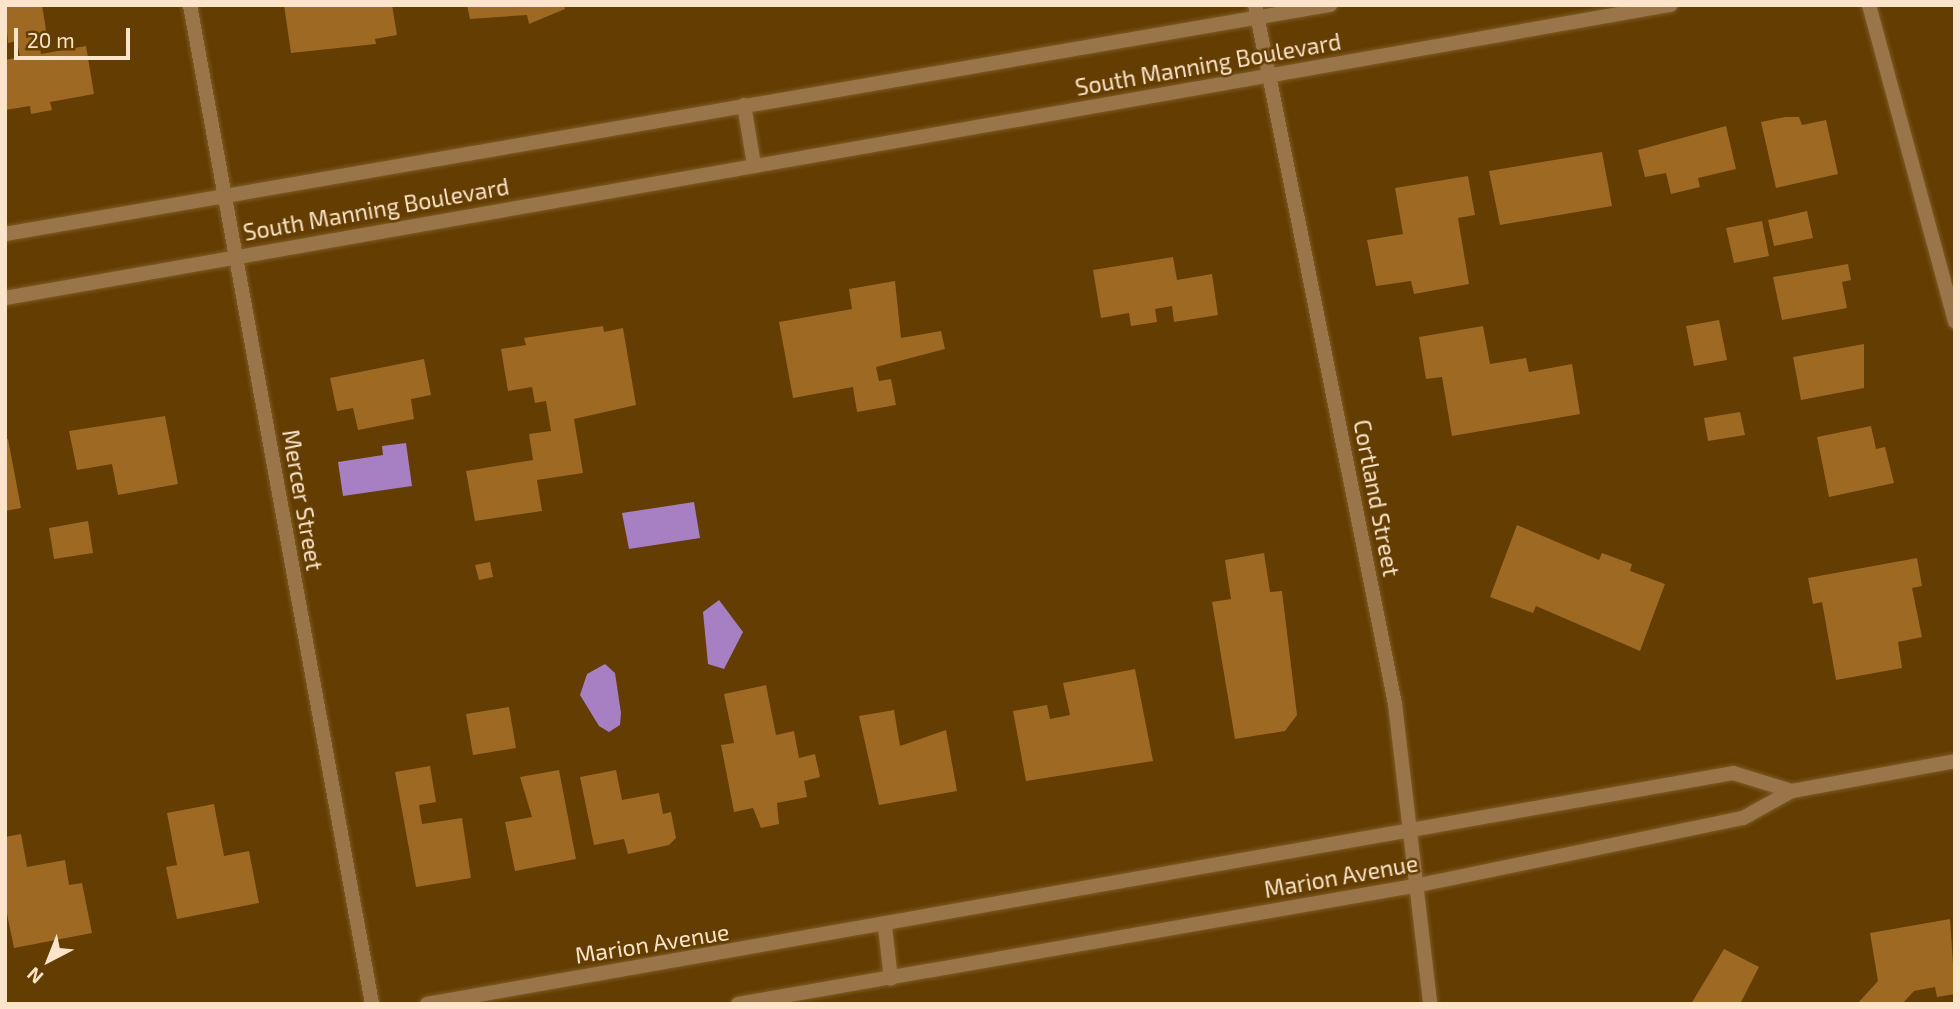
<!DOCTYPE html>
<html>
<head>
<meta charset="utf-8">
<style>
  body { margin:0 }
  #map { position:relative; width:1960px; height:1009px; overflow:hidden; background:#633d01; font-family:"Exo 2",sans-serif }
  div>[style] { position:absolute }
  .water>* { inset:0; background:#a77fc3 }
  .building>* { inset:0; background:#9e6a23 }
  .roads { filter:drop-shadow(0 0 2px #7e5b25) drop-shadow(0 0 2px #7e5b25) }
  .minor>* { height:14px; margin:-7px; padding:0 7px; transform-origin:7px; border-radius:7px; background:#997549 }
  .tertiary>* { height:14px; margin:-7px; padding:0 7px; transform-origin:7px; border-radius:7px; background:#997549 }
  span { translate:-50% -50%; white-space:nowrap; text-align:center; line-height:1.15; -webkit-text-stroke:5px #633d01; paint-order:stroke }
  .street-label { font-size:23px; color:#fbe4ca }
  .frame { position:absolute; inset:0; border:7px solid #fbe4ca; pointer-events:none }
  .north { position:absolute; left:14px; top:925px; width:70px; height:70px; -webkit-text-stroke:5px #633d01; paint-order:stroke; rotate:222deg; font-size:19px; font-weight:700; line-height:28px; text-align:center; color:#fbe4ca }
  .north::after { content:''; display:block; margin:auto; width:24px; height:32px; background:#fbe4ca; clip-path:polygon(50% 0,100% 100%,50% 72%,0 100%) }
  .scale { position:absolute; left:14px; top:28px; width:116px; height:32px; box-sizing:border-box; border:4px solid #fbe4ca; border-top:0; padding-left:9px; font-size:21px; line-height:24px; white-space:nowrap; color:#fbe4ca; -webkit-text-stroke:5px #633d01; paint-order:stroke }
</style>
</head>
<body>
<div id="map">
  <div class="water">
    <i style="clip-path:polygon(406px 443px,412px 486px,343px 496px,338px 462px,383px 455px,382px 446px)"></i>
    <i style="clip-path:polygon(694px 502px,700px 538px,629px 549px,622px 513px)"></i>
    <i style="clip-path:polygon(719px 600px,743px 632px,724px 669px,708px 664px,703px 612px)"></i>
    <i style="clip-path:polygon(605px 664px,615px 673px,621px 713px,620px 725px,609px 732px,599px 726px,580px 695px,587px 674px)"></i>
  </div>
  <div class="building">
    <i style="clip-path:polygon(42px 5px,47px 36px,38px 37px,41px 54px,86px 46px,94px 94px,50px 102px,52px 110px,31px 114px,30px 106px,5px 110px,5px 60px,20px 57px,17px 41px,8px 43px,5px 6px)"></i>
    <i style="clip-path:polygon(284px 5px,392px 5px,397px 35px,375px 39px,376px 44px,291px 53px)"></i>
    <i style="clip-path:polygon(467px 5px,564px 5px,565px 9px,529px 24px,527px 15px,470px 19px)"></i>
    <i style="clip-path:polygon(1785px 117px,1799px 117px,1802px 125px,1826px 120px,1838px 174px,1776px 188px,1761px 122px)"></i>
    <i style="clip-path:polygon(1726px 126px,1736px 169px,1698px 178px,1700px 187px,1671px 194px,1666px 173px,1645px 177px,1638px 150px)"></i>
    <i style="clip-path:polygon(1602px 152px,1612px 206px,1500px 225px,1489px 171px)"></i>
    <i style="clip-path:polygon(1468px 176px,1475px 215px,1458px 218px,1469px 284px,1414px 294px,1411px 281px,1376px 286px,1367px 240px,1403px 234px,1395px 188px)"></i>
    <i style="clip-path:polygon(1807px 211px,1813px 238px,1774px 246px,1768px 220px)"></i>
    <i style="clip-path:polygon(1762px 221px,1769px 256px,1734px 263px,1726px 228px)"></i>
    <i style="clip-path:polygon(1173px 257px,1177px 280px,1212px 274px,1218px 315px,1174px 322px,1172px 306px,1155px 309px,1157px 322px,1131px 326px,1129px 313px,1101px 318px,1093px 270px)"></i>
    <i style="clip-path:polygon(1848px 264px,1851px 280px,1842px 282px,1847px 308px,1782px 320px,1773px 277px)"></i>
    <i style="clip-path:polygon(895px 281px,901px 338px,941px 331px,945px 349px,876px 367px,879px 381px,891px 379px,896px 405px,857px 412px,853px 387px,793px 398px,779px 322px,852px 309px,849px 289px)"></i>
    <i style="clip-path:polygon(1719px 320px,1727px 360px,1694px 366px,1686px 326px)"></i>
    <i style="clip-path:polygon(603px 326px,604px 332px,623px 328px,636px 405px,574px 419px,583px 473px,537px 480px,542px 511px,475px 521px,466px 471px,533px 460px,529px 434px,551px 431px,546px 401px,535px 403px,532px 387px,508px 391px,501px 349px,526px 345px,524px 338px)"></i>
    <i style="clip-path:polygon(1483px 326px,1490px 364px,1526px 358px,1529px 372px,1572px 364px,1580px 414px,1452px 436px,1442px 377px,1426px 379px,1419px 337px)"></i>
    <i style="clip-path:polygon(1864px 344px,1864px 388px,1801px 400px,1793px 357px)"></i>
    <i style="clip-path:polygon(424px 359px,431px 395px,411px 399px,414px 419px,358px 430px,353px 408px,337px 411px,330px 378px)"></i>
    <i style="clip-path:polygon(1740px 412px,1745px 435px,1708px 441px,1704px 418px)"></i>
    <i style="clip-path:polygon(165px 416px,178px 484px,118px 495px,112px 464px,77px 470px,69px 431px)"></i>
    <i style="clip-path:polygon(1871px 426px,1876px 449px,1885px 447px,1894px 483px,1829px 497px,1817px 437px)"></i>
    <i style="clip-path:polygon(8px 439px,21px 508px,5px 511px,5px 440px)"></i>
    <i style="clip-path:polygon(88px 521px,93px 553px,54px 559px,49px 528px)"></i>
    <i style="clip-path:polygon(1517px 525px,1599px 560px,1602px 553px,1632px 564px,1630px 571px,1665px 584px,1640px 651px,1536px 606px,1533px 613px,1490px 597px)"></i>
    <i style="clip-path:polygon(1264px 553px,1270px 592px,1282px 591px,1297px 715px,1285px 731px,1235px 739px,1212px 602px,1231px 599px,1225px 560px)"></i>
    <i style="clip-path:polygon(1917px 558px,1922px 586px,1912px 588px,1922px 637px,1898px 642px,1902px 668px,1836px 680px,1822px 602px,1813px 604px,1808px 578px)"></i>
    <i style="clip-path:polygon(490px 562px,493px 577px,479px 580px,475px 565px)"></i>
    <i style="clip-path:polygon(1135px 669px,1153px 761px,1026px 781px,1013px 711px,1047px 705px,1050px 719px,1070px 715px,1063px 683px)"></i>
    <i style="clip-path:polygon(766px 685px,776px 735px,794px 731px,799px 758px,815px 754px,820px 777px,804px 781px,807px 797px,777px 803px,779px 824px,761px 828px,753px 808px,734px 812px,721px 745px,734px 743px,724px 694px)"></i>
    <i style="clip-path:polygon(509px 707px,516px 748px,473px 755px,466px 714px)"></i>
    <i style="clip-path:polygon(894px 710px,900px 746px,946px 730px,957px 791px,879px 805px,859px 716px)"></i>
    <i style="clip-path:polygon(430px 766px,436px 802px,419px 805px,422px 824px,462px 818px,471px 878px,416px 887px,395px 772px)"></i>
    <i style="clip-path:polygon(559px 770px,576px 859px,515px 871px,505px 822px,532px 817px,520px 777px)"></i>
    <i style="clip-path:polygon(616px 770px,622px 800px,659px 793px,663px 814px,671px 812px,676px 838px,669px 845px,628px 854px,624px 839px,594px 845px,580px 777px)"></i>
    <i style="clip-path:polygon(214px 804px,224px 856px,249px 851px,259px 903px,177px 919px,166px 867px,177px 865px,167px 813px)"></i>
    <i style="clip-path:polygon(21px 834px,27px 867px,65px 860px,69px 885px,82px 883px,92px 933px,14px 948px,5px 904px,5px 837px)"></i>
    <i style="clip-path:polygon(1950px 919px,1955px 994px,1937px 997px,1935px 987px,1914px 991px,1902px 1004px,1857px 1004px,1878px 981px,1870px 933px)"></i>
    <i style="clip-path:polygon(1724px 949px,1759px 967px,1740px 1004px,1691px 1004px)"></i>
  </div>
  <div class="roads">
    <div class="minor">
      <i style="left:190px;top:5px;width:1015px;rotate:79.67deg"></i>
      <i style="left:1255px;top:5px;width:713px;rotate:78.67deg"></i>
      <i style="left:1395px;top:704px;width:302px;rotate:83.3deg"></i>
      <i style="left:1869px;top:5px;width:328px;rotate:74.8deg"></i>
      <i style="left:744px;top:105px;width:61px;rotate:80.5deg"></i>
      <i style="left:885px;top:927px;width:52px;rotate:83.4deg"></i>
      <i style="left:427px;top:1004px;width:1326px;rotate:-10.03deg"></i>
      <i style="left:1733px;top:773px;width:62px;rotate:17deg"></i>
      <i style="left:738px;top:1004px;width:691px;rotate:-9.91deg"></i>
      <i style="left:1419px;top:885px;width:331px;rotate:-11.7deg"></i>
      <i style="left:1743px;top:818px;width:56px;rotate:-28.9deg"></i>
      <i style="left:1792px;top:791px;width:166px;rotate:-10.4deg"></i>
    </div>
    <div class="tertiary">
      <i style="left:5px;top:234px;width:1345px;rotate:-9.81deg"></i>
      <i style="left:5px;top:298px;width:1691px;rotate:-9.98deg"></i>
    </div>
  </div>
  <div class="street-label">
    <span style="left:1208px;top:64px;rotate:-10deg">South Manning Boulevard</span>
    <span style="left:376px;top:209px;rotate:-10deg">South Manning Boulevard</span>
    <span style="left:1377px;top:498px;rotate:79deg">Cortland Street</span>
    <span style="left:303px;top:500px;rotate:80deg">Mercer Street</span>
    <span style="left:1341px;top:876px;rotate:-10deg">Marion Avenue</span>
    <span style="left:652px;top:943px;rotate:-9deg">Marion Avenue</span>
  </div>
  <div class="frame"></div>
  <div class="north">N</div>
  <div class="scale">20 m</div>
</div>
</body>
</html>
